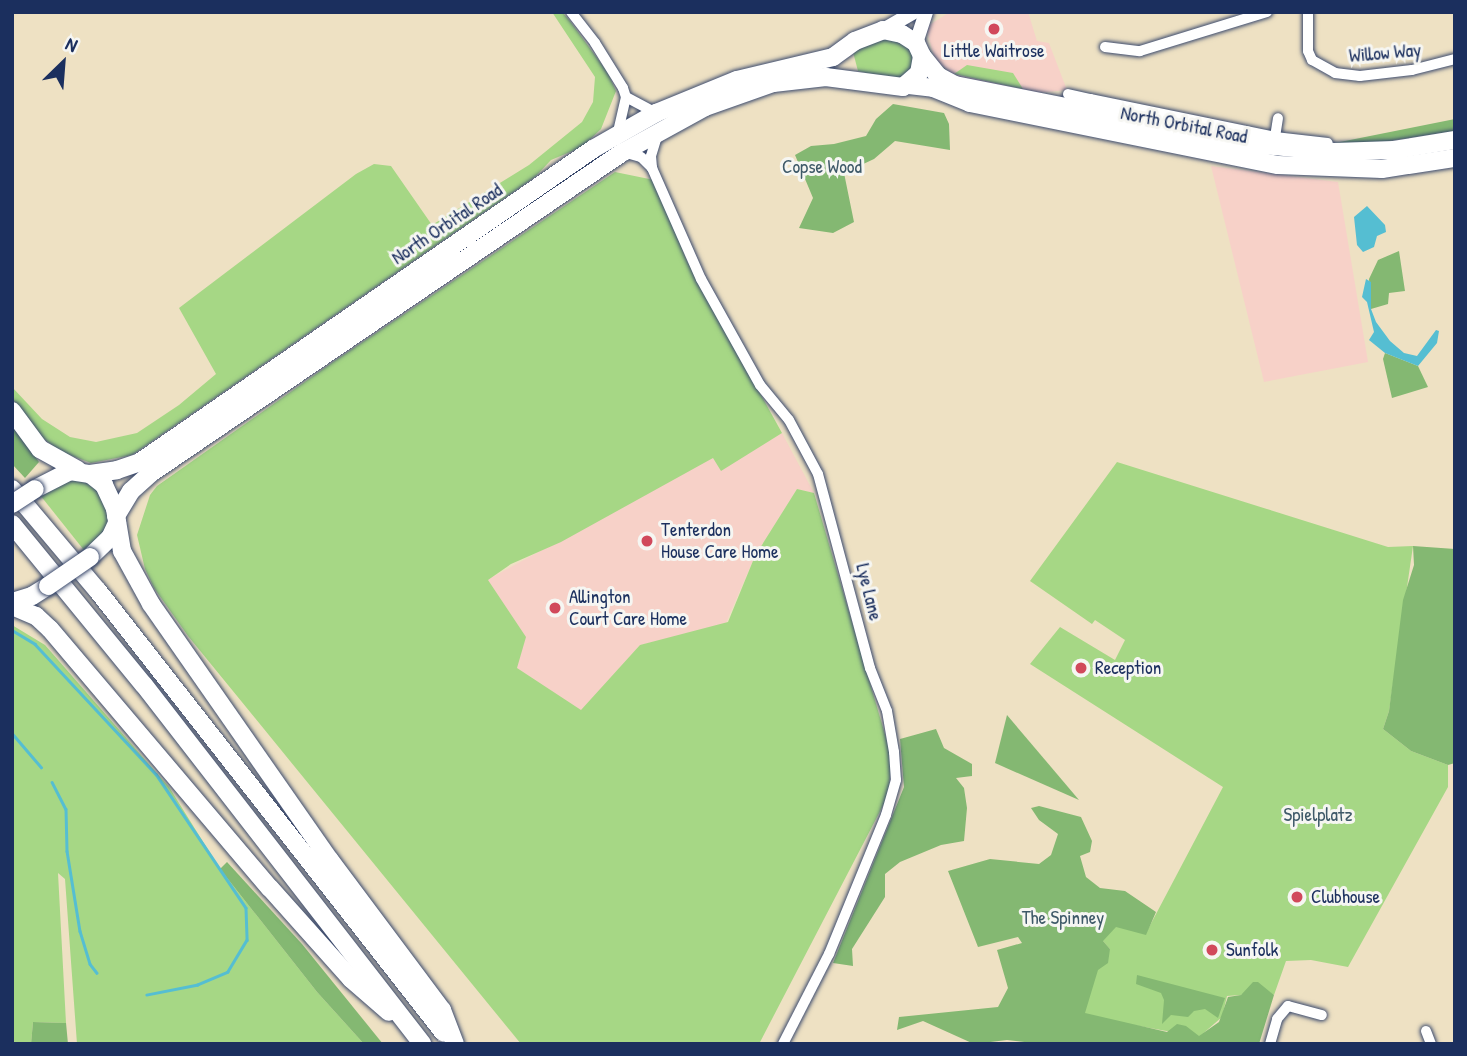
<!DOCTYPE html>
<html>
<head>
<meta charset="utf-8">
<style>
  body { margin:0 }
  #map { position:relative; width:1467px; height:1056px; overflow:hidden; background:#eee1c3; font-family:"Patrick Hand",sans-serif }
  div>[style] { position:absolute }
  .built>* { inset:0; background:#f7d1c8 }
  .green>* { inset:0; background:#a6d785 }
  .forest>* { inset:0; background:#84b872 }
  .water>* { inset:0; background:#55bed2 }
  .stream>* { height:2.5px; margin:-1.25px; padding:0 1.25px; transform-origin:1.25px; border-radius:1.25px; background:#55bed2 }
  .roads { filter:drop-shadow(0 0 2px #3b4a6d) drop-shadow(0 0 2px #3b4a6d) }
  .street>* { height:10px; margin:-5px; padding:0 5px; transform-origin:5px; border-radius:5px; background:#fff }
  .secondary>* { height:14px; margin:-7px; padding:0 7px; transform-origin:7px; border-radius:7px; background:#fff }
  .highway>* { height:18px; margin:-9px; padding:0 9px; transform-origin:9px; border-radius:9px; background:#fff }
  .bridges { filter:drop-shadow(0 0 2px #3b4a6d) drop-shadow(0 0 2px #3b4a6d) }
  .highway-bridge>* { height:18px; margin:-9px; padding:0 9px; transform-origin:9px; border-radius:9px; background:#fff }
  .dots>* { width:19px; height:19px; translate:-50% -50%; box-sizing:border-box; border:4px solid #f6f6f2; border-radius:50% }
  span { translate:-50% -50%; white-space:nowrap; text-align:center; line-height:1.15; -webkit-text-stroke:6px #f6f6f2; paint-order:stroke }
  .poi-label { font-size:19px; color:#1b2f5e }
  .left { translate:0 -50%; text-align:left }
  .street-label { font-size:19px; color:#1b2f5e }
  .park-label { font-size:19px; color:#3e5968 }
  .frame { position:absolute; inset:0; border:14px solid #1b2f5e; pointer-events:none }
  .north { position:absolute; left:28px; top:28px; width:70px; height:70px; -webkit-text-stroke:5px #f6f6f2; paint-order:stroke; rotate:25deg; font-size:19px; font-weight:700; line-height:28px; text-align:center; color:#1b2f5e }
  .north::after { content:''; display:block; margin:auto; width:24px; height:32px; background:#1b2f5e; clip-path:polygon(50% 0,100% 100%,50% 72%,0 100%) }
</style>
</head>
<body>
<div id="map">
  <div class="built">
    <i style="clip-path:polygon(950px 12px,1028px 12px,1037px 41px,1049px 43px,1067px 90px,1037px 93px,956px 77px,935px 60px,926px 27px)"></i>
    <i style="clip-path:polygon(1211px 166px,1338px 182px,1368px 362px,1264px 382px)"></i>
    <i style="clip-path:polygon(782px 433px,814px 493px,797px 489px,755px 556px,725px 625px,640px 645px,581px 711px,517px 668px,487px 580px,714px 457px,721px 470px)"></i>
  </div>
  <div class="green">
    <i style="clip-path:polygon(552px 12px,562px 12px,570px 21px,608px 73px,616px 91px,601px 129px,582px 147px,551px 160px,535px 177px,132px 455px,91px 463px,59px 451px,37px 433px,12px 398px,12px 387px,42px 419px,70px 437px,96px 442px,137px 433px,179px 405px,216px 374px,179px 308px,356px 174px,374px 164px,391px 166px,432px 225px,529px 165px,582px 122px,593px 102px,595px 77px)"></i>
    <i style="clip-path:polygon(876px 39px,897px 39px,911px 47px,916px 64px,902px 81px,858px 71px,853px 52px)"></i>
    <i style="clip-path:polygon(967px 65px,1013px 73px,1023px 89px,954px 74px)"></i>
    <i style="clip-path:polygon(615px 172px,654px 180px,687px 261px,782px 433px,721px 471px,713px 458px,561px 542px,511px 564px,488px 580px,526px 637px,517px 668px,581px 710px,640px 645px,728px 622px,755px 556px,797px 489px,814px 493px,892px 758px,888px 796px,759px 1044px,521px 1044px,188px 636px,154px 588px,145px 569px,137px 535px,150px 495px,157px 486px,333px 362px)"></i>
    <i style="clip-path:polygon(1117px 462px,1388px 547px,1413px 546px,1389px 711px,1383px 729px,1411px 751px,1448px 765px,1448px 787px,1348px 967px,1311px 960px,1286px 961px,1274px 995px,1258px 985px,1241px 995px,1227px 996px,1222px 1017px,1199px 1037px,1079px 1015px,1097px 969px,1110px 949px,1102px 940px,1115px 924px,1146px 933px,1223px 787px,1030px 664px,1060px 627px,1115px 660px,1125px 640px,1095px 620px,1092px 624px,1030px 581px)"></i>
    <i style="clip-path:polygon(77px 479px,98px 488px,109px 506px,108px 528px,87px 554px,40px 495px,64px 481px)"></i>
    <i style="clip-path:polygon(12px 625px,45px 645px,169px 787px,220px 869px,317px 992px,364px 1044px,77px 1044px,65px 879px,58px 873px,66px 1023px,33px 1022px,31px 1044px,12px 1044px)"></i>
  </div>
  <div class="forest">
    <i style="clip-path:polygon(893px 104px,944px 113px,949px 124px,950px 150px,895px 141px,874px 159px,844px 173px,854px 222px,833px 233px,799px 228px,813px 198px,795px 155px,811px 146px,834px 144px,866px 136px,876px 119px)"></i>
    <i style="clip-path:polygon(1455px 119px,1455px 131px,1369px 144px,1335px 143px)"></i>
    <i style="clip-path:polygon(1399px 251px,1405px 291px,1389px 293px,1388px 304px,1371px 309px,1369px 279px,1378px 260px)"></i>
    <i style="clip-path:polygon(1385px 353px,1418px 366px,1428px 387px,1392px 398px,1383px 359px)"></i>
    <i style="clip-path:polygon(12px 424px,39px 462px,25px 478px,12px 464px)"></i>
    <i style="clip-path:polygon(1413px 546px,1455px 549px,1455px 763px,1448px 765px,1411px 751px,1383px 729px,1389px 711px,1403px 600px,1414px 565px)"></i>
    <i style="clip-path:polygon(1007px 715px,1079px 800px,995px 763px)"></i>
    <i style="clip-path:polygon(936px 729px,944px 748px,972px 764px,972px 776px,956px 778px,964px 788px,967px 808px,964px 841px,941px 845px,900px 862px,885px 874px,885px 897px,852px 949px,853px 966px,833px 963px,904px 787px,900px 739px)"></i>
    <i style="clip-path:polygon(1039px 806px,1081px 817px,1092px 841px,1090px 852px,1080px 856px,1086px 877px,1100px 888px,1125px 891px,1156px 912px,1146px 935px,1116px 927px,1103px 941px,1110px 949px,1108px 963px,1098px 970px,1085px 1013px,1167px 1032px,1177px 1024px,1186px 1026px,1199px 1036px,1219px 1022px,1228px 997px,1241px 995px,1253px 982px,1258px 982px,1274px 995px,1259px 1044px,1041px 1044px,1007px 1040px,974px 1044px,923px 1021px,897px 1030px,899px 1017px,998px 1007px,1008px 988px,997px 950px,1022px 943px,1018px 937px,978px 947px,948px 871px,990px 859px,1039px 864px,1051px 855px,1058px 834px,1039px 820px,1031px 808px)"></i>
    <i style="clip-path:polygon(227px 862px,302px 944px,383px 1044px,364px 1044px,317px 992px,220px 869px)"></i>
    <i style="clip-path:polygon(1137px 975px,1225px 998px,1218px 1018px,1205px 1009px,1194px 1011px,1188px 1017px,1171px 1015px,1162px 1024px,1164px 1000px,1161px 993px,1136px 984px)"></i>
    <i style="clip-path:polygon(33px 1022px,66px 1023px,68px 1044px,31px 1044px)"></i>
  </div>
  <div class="water">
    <i style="clip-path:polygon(1367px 206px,1385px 225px,1386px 232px,1377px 236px,1374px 247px,1363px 252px,1357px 245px,1354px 217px)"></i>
    <i style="clip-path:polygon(1366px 279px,1371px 282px,1371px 309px,1376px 322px,1390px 341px,1404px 353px,1417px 356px,1436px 330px,1439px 331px,1437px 343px,1418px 366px,1385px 353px,1369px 340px,1374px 332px,1367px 302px,1362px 297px)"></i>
  </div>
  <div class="stream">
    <i style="left:12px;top:630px;width:27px;rotate:31deg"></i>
    <i style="left:35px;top:644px;width:178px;rotate:47.1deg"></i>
    <i style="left:156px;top:774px;width:161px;rotate:56.1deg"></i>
    <i style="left:246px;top:908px;width:32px;rotate:88deg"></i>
    <i style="left:247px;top:940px;width:37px;rotate:121deg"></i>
    <i style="left:228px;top:972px;width:33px;rotate:157deg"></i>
    <i style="left:198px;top:985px;width:52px;rotate:168.9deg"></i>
    <i style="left:12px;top:733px;width:45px;rotate:49.5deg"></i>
    <i style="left:52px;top:782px;width:30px;rotate:63deg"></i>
    <i style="left:66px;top:809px;width:42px;rotate:88.6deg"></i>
    <i style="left:67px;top:851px;width:81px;rotate:80.8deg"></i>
    <i style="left:80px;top:931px;width:34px;rotate:73deg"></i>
    <i style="left:90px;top:964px;width:11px;rotate:52deg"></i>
  </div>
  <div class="roads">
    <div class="street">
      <i style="left:571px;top:12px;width:39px;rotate:52deg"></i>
      <i style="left:595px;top:43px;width:53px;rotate:58.1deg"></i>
      <i style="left:623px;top:88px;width:9px;rotate:72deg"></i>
      <i style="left:626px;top:97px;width:37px;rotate:103deg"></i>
      <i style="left:1308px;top:12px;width:39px;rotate:90deg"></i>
      <i style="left:1308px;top:51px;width:10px;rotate:66deg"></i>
      <i style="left:1312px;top:60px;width:26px;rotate:29deg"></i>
      <i style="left:1335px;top:73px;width:25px;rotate:7deg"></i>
      <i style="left:1360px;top:76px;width:52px;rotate:-6.6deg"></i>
      <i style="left:1412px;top:70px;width:44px;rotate:-14.3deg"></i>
      <i style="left:1105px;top:47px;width:35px;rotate:7deg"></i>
      <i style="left:1140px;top:51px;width:133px;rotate:-17.1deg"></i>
      <i style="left:1068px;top:94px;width:23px;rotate:13deg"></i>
      <i style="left:626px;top:97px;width:34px;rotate:28deg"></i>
      <i style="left:1078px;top:107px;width:12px;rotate:-20deg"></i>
      <i style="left:1089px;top:103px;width:4px;rotate:-76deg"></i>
      <i style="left:1090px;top:99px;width:189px;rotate:11.6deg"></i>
      <i style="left:1275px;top:137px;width:53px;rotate:6.5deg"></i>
      <i style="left:658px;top:133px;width:24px;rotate:107deg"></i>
      <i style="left:651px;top:156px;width:12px;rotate:85deg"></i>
      <i style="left:652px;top:168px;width:121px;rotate:66.2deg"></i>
      <i style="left:701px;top:279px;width:121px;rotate:60.9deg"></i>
      <i style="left:760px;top:385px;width:45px;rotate:50.4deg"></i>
      <i style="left:789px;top:420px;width:61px;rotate:61.8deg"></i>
      <i style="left:818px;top:474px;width:201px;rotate:75deg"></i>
      <i style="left:870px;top:668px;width:46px;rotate:68.4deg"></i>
      <i style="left:887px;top:711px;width:42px;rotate:80.3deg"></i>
      <i style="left:894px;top:752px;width:28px;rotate:86deg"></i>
      <i style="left:896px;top:780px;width:36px;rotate:106deg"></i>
      <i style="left:886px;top:815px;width:150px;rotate:112.3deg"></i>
      <i style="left:829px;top:954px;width:101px;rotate:117.1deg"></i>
      <i style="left:1275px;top:137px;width:19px;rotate:-81deg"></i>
      <i style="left:623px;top:152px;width:19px;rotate:16deg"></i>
      <i style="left:641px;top:157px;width:16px;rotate:45deg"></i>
      <i style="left:1426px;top:1031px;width:14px;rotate:69deg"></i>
      <i style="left:1270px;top:1044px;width:26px;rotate:-74deg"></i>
      <i style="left:1277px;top:1019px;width:17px;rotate:-50deg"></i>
      <i style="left:1288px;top:1006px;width:35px;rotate:15deg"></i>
    </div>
    <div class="secondary">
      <i style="left:883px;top:30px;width:36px;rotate:-30deg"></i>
      <i style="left:916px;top:43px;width:33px;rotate:-72deg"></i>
    </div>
    <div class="highway">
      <i style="left:922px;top:56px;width:26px;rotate:51deg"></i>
      <i style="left:938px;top:76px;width:19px;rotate:28deg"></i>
      <i style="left:955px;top:85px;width:304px;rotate:11.2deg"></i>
      <i style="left:1253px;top:144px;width:81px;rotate:5.6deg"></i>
      <i style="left:1334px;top:152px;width:60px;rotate:-1.9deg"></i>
      <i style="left:1394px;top:150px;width:62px;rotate:-9.3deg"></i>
      <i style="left:909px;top:85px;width:24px;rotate:7deg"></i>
      <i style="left:933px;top:88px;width:40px;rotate:22deg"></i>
      <i style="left:970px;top:103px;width:314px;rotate:11.4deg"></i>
      <i style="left:1278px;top:165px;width:104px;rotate:2.2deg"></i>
      <i style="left:1382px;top:169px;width:74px;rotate:-8.6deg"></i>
      <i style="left:12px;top:411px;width:47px;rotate:53.6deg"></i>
      <i style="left:40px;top:449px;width:43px;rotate:28.9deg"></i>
      <i style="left:90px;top:474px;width:27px;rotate:-8deg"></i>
      <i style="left:117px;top:470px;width:24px;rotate:-19deg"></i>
      <i style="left:140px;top:462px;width:551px;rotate:-34.64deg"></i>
      <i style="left:593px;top:149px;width:73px;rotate:-29.7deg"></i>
      <i style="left:656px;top:113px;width:87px;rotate:-22.2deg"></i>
      <i style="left:737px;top:80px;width:99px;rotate:-13.5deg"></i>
      <i style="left:833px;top:57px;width:27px;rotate:-36deg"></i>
      <i style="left:855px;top:41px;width:30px;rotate:-21deg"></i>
      <i style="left:883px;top:30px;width:19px;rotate:12deg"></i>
      <i style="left:902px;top:34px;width:17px;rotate:33deg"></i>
      <i style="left:916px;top:43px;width:14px;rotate:65deg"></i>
      <i style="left:922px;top:56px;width:17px;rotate:100deg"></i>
      <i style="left:919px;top:73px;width:21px;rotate:139deg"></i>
      <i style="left:903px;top:87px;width:78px;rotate:-172.6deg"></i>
      <i style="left:826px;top:77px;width:53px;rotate:173.5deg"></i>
      <i style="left:773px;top:83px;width:72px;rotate:160.6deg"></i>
      <i style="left:705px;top:107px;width:94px;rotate:151.2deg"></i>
      <i style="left:623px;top:152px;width:571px;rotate:145.78deg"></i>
      <i style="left:151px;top:473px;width:27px;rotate:138deg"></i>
      <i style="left:131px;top:491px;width:29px;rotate:121deg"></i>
      <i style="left:12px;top:489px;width:133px;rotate:49.9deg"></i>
      <i style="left:98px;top:591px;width:561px;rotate:51.95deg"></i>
      <i style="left:35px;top:489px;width:39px;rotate:-27deg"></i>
      <i style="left:70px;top:471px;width:20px;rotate:9deg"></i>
      <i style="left:90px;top:474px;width:18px;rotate:38deg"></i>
      <i style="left:104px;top:485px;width:26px;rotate:65deg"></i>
      <i style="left:115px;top:509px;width:43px;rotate:80.5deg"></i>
      <i style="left:122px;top:551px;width:60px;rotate:61.3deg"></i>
      <i style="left:151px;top:604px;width:311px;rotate:55.1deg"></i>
      <i style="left:329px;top:859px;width:189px;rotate:53.2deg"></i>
      <i style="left:442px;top:1010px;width:36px;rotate:69deg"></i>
      <i style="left:12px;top:524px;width:208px;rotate:50.7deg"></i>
      <i style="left:144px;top:685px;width:454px;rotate:52.2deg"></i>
      <i style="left:90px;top:557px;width:28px;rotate:-44deg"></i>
      <i style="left:110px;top:538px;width:17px;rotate:-65deg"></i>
      <i style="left:12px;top:602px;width:21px;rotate:-17deg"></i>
      <i style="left:32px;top:596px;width:19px;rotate:-32deg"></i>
      <i style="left:12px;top:606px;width:26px;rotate:23deg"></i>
      <i style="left:36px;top:616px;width:19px;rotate:43deg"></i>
      <i style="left:50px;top:629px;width:340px;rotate:49.7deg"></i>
      <i style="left:270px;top:888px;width:122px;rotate:48.3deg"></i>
      <i style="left:351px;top:979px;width:50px;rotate:41deg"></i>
    </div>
  </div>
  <div class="bridges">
    <div class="highway-bridge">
      <i style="left:12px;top:504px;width:27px;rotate:-33deg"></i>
      <i style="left:48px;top:586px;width:51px;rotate:-34.6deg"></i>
    </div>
  </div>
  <div class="dots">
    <i style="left:994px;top:29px;background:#d1495b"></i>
    <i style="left:647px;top:541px;background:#d1495b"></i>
    <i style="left:555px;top:608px;background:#d1495b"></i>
    <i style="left:1081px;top:668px;background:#d1495b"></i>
    <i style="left:1297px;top:897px;background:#d1495b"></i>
    <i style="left:1212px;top:950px;background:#d1495b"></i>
  </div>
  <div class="poi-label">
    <span style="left:994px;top:51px">Little Waitrose</span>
    <span class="left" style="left:661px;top:541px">Tenterdon<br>House Care Home</span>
    <span class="left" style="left:569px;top:608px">Allington<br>Court Care Home</span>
    <span class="left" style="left:1095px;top:668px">Reception</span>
    <span class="left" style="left:1311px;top:897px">Clubhouse</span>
    <span class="left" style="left:1226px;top:950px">Sunfolk</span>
  </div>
  <div class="street-label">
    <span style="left:1385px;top:53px;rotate:-5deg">Willow Way</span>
    <span style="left:1184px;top:125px;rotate:11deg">North Orbital Road</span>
    <span style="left:447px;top:224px;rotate:-34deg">North Orbital Road</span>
    <span style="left:869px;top:592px;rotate:76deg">Lye Lane</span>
  </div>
  <div class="park-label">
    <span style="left:822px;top:167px">Copse Wood</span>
    <span style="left:1318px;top:815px">Spielplatz</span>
    <span style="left:1063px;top:918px">The Spinney</span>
  </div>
  <div class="frame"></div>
  <div class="north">N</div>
</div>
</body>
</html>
